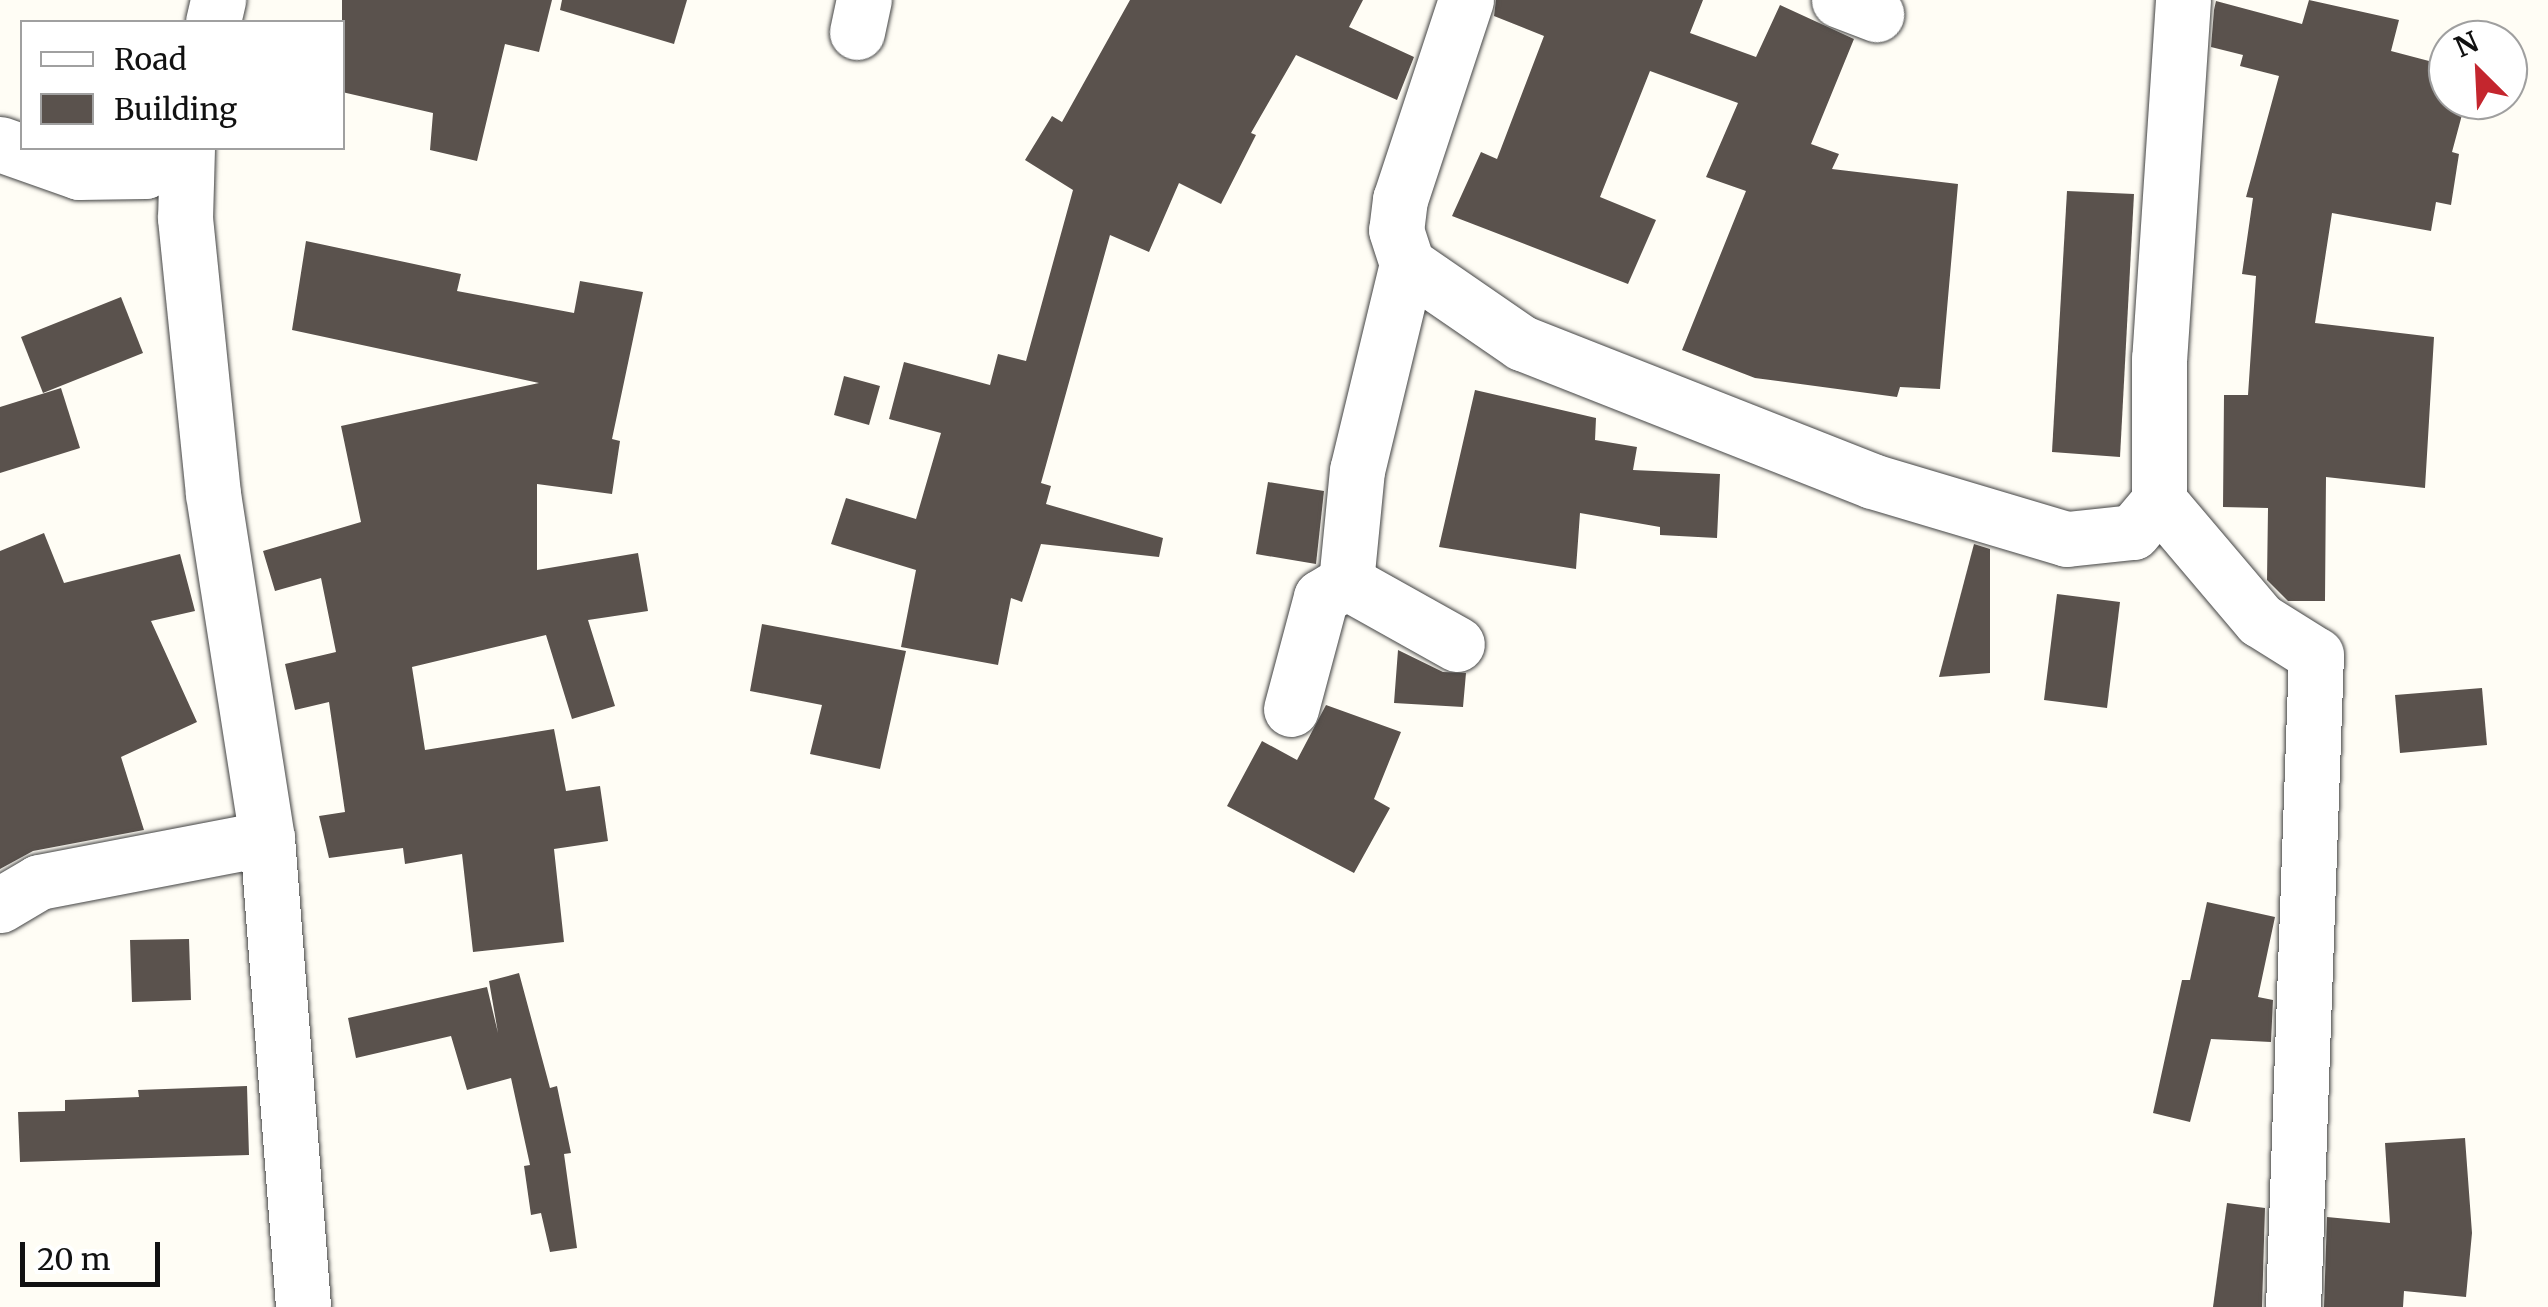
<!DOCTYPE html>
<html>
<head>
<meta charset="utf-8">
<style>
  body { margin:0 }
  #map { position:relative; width:2548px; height:1307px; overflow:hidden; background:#fffdf5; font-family:Merriweather,serif }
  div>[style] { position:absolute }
  .building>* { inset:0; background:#5a524d }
  .roads { filter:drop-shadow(0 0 2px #444) drop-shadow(0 0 2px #444) }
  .street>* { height:55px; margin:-27.5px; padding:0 27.5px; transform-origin:27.5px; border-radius:27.5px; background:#fff }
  span { translate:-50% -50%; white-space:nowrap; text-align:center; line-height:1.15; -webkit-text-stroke:10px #fff; paint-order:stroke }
  .legend { position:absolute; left:20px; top:20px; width:325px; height:130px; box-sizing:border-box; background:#fff; border:2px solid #a0a0a0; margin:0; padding:12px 18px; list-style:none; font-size:30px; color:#111 }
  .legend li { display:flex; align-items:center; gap:20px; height:50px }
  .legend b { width:50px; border:2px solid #a0a0a0 }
  .north { position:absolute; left:2428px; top:20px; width:100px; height:100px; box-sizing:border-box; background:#fff; border:2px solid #a0a0a0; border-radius:50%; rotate:336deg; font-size:28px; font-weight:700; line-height:40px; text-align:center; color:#111 }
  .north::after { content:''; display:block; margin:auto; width:35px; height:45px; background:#c4262e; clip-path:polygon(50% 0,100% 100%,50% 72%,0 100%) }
  .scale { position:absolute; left:20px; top:1242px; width:140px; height:45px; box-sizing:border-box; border:5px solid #111; border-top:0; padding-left:12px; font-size:30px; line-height:35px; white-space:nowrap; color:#111; -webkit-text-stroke:8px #fff; paint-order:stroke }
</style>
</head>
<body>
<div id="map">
  <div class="building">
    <i style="clip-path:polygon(342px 0,552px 0,539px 52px,505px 44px,477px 161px,430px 150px,433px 113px,342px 92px)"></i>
    <i style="clip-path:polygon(562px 0,687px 0,674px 44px,560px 10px)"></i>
    <i style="clip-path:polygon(1130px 0,1363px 0,1349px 27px,1414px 57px,1397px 100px,1296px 55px,1251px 133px,1256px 135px,1221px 204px,1179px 183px,1149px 252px,1110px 235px,1041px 483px,1051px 486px,1046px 504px,1163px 538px,1159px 557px,1041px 544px,1022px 602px,1011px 598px,998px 665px,901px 647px,916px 570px,831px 544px,846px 498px,916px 519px,941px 433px,889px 419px,904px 362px,990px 385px,998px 354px,1026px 361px,1073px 190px,1025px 160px,1052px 116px,1062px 122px)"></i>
    <i style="clip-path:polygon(1496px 0,1703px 0,1690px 33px,1756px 57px,1780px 5px,1854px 39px,1811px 144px,1839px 154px,1832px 169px,1958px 184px,1940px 389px,1900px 387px,1897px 397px,1755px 378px,1682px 350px,1746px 191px,1706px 177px,1738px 103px,1650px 71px,1600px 197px,1656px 220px,1628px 284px,1452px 216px,1481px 152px,1497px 159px,1544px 36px,1494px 16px)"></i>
    <i style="clip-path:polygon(2309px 0,2399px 20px,2391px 51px,2448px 66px,2448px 100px,2466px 100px,2452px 152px,2459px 154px,2451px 205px,2436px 202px,2431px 231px,2332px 213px,2315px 323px,2434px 337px,2425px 488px,2326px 477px,2325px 601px,2288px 601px,2267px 580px,2268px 508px,2223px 507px,2224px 395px,2248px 395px,2256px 276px,2242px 274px,2253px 198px,2246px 197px,2279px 76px,2240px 66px,2243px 55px,2211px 47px,2214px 10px,2216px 1px,2302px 24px)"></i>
    <i style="clip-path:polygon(2067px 191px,2134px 194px,2120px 457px,2052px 452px)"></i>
    <i style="clip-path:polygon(306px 241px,461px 274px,457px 291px,574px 313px,580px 281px,643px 292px,612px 439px,620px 441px,612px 494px,537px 484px,537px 570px,638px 553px,648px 611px,588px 620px,615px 706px,572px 719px,546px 635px,412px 667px,425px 750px,554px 729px,566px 791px,600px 786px,608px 841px,554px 849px,564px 942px,473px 952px,462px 854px,405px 864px,403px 848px,329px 858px,319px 816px,345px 812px,329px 702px,295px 710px,285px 664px,336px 652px,321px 578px,275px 591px,263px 551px,361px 522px,341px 426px,539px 383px,292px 330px)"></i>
    <i style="clip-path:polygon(121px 297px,143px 353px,43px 393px,21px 337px)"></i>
    <i style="clip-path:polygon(844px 376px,880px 386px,869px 425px,834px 415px)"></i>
    <i style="clip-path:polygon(61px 388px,80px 448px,0 473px,0 407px)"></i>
    <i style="clip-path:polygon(1475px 390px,1596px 418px,1595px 440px,1637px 447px,1633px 470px,1720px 474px,1717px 538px,1660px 535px,1660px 527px,1580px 513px,1576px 569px,1439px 547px)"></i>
    <i style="clip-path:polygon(1268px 482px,1324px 491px,1316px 564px,1256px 554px)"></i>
    <i style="clip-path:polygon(44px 533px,64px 583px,180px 554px,195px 611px,151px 621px,197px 722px,121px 757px,144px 830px,33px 851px,0 869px,0 551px)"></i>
    <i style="clip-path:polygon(1974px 544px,1990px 549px,1990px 673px,1939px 677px)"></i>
    <i style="clip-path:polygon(2057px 594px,2120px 602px,2107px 708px,2044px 700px)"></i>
    <i style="clip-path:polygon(762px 624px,906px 651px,880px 769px,810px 754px,822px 705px,750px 691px)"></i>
    <i style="clip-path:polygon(1398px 650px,1443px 672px,1466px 673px,1463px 707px,1394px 703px)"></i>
    <i style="clip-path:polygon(2482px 688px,2487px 745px,2400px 753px,2395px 695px)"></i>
    <i style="clip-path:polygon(1326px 705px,1401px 732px,1374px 799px,1390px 808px,1354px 873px,1227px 806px,1262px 741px,1297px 760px)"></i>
    <i style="clip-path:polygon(2207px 902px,2275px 917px,2258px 997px,2273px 1000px,2271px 1042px,2211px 1039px,2190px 1122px,2153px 1113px,2182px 980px,2190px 980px)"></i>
    <i style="clip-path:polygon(189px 939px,191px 1000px,132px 1002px,130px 940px)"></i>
    <i style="clip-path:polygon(519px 973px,550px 1088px,557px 1086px,571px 1153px,564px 1154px,577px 1248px,550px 1252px,541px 1213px,531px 1215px,524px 1166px,530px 1165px,511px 1078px,467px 1090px,451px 1036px,356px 1058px,348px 1018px,487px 987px,498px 1033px,489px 981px)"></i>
    <i style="clip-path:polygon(247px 1086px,249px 1155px,20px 1162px,18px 1112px,65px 1111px,65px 1100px,139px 1097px,138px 1090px)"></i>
    <i style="clip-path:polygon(2465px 1138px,2472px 1233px,2466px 1297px,2404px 1291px,2403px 1307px,2324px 1307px,2327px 1217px,2390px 1223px,2385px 1143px)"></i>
    <i style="clip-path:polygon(2227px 1203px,2265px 1208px,2262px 1307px,2213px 1307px)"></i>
  </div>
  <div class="roads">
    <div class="street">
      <i style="left:1466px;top:0;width:210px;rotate:108.3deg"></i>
      <i style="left:1400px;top:199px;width:31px;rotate:97deg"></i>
      <i style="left:1396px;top:230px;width:36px;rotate:72deg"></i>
      <i style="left:1407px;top:264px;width:140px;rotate:34.5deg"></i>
      <i style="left:1522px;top:343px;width:376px;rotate:21.5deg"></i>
      <i style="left:1872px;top:481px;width:203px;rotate:16.6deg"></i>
      <i style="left:2067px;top:539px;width:66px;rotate:-6.1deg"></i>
      <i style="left:2133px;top:532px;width:40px;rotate:-50deg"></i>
      <i style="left:1839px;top:0;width:40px;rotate:21deg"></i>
      <i style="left:2183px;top:0;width:359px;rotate:93.8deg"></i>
      <i style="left:2159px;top:358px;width:143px;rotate:90deg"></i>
      <i style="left:2159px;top:501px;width:156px;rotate:49.7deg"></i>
      <i style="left:2260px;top:620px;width:66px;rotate:32deg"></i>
      <i style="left:2316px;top:655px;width:652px;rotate:92.02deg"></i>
      <i style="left:213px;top:22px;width:23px;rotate:-77deg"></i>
      <i style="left:857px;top:32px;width:33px;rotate:-78deg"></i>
      <i style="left:0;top:144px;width:84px;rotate:19.5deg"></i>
      <i style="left:79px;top:172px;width:66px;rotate:-0.9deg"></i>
      <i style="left:145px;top:171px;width:40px;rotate:-34.9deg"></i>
      <i style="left:187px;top:148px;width:70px;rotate:91.6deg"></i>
      <i style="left:185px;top:218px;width:277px;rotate:84.2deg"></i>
      <i style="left:213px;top:494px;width:348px;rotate:81.1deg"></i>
      <i style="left:267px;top:838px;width:470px;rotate:85.6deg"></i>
      <i style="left:1407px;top:264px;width:212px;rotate:103.6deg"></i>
      <i style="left:1357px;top:470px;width:113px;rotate:95.6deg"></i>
      <i style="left:1346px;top:582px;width:127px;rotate:29.2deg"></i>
      <i style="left:1291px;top:709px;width:116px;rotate:-75deg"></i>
      <i style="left:1321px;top:597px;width:29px;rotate:-31deg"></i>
      <i style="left:0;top:905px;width:45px;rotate:-30.5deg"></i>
      <i style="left:39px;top:882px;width:232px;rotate:-10.9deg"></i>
    </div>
  </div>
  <ul class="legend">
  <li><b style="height:12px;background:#fff"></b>Road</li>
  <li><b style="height:28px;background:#5a524d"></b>Building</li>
  </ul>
  <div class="north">N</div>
  <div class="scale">20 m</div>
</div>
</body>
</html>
